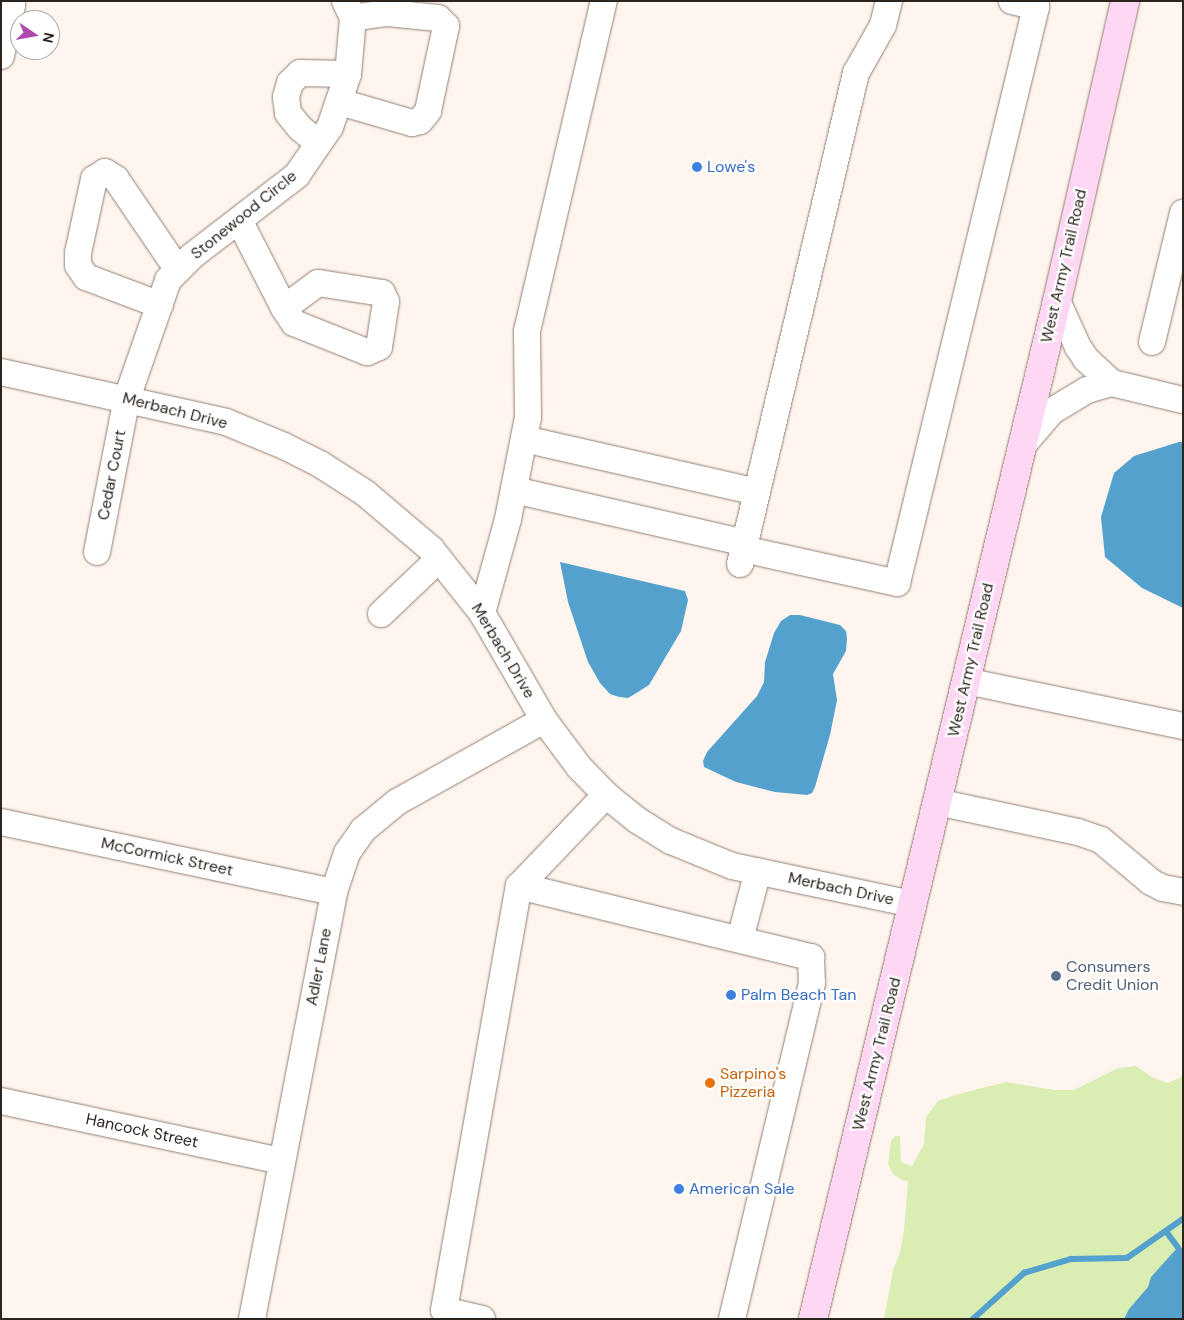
<!DOCTYPE html>
<html>
<head>
<meta charset="utf-8">
<style>
  body { margin:0 }
  #map { position:relative; width:1184px; height:1320px; overflow:hidden; background:#fef5ee; font-family:"DM Sans",sans-serif }
  div>[style] { position:absolute }
  .green>* { inset:0; background:#daeeb4 }
  .water>* { inset:0; background:#54a1ce }
  .stream>* { height:5.5px; margin:-2.75px; padding:0 2.75px; transform-origin:2.75px; border-radius:2.75px; background:#54a1ce }
  .roads { filter:drop-shadow(0 0 1px #927d6f) drop-shadow(0 0 1px #927d6f) }
  .minor>* { height:26px; margin:-13px; padding:0 13px; transform-origin:13px; border-radius:13px; background:#fff }
  .major>* { height:28px; margin:-14px; padding:0 14px; transform-origin:14px; border-radius:14px; background:#fed7f4 }
  .dots>* { width:14px; height:14px; translate:-50% -50%; box-sizing:border-box; border:2px solid #fff; border-radius:50% }
  span { translate:-50% -50%; white-space:nowrap; text-align:center; line-height:1.15; -webkit-text-stroke:4.5px #fff; paint-order:stroke }
  .shop-label { font-size:16px; color:#366cbe }
  .left { translate:0 -50%; text-align:left }
  .street-label { font-size:16px; color:#2c241e }
  .service-label { font-size:16px; color:#4e5e75 }
  .food-label { font-size:16px; color:#c56008 }
  .frame { position:absolute; inset:0; border:2px solid #2c241e; pointer-events:none }
  .north { position:absolute; left:10px; top:10px; width:50px; height:50px; box-sizing:border-box; background:#fff; border:1px solid #aba7a5; border-radius:50%; rotate:102deg; font-size:14px; font-weight:700; line-height:20px; text-align:center; color:#2c241e }
  .north::after { content:''; display:block; margin:auto; width:18px; height:22px; background:#b04aae; clip-path:polygon(50% 0,100% 100%,50% 72%,0 100%) }
</style>
</head>
<body>
<div id="map">
  <div class="green">
    <i style="clip-path:polygon(1136px 1066px,1152px 1077px,1168px 1083px,1183px 1076px,1183px 1319px,884px 1319px,893px 1270px,900px 1252px,904px 1231px,908px 1181px,902px 1180px,893px 1174px,888px 1164px,891px 1141px,895px 1136px,900px 1136px,901px 1162px,912px 1166px,924px 1144px,926px 1117px,938px 1101px,955px 1095px,1006px 1082px,1054px 1090px,1074px 1090px,1118px 1068px)"></i>
  </div>
  <div class="water">
    <i style="clip-path:polygon(1179px 442px,1183px 442px,1183px 608px,1142px 588px,1105px 557px,1101px 517px,1114px 473px,1134px 456px)"></i>
    <i style="clip-path:polygon(560px 562px,685px 591px,688px 600px,681px 631px,649px 685px,638px 692px,628px 698px,619px 697px,610px 694px,600px 683px,588px 662px,568px 602px)"></i>
    <i style="clip-path:polygon(790px 615px,800px 615px,840px 625px,846px 631px,847px 638px,846px 651px,833px 674px,837px 700px,830px 735px,815px 787px,812px 793px,807px 795px,775px 792px,736px 782px,704px 767px,703px 761px,707px 752px,757px 696px,764px 682px,765px 662px,774px 633px,781px 621px)"></i>
    <i style="clip-path:polygon(1178px 1247px,1183px 1248px,1183px 1319px,1124px 1319px,1129px 1309px,1148px 1287px,1151px 1277px)"></i>
  </div>
  <div class="stream">
    <i style="left:1166px;top:1231px;width:20px;rotate:53deg"></i>
    <i style="left:973px;top:1319px;width:69px;rotate:-42deg"></i>
    <i style="left:1024px;top:1273px;width:49px;rotate:-16.6deg"></i>
    <i style="left:1071px;top:1259px;width:56px;rotate:-1deg"></i>
    <i style="left:1127px;top:1258px;width:68px;rotate:-34.9deg"></i>
  </div>
  <div class="roads">
    <div class="minor">
      <i style="left:1px;top:56px;width:52px;rotate:-77.8deg"></i>
      <i style="left:12px;top:5px;width:4px;rotate:-104deg"></i>
      <i style="left:340px;top:102px;width:75px;rotate:16.3deg"></i>
      <i style="left:412px;top:123px;width:8px;rotate:-14deg"></i>
      <i style="left:420px;top:121px;width:13px;rotate:-51deg"></i>
      <i style="left:428px;top:111px;width:87px;rotate:-78deg"></i>
      <i style="left:446px;top:26px;width:11px;rotate:-135deg"></i>
      <i style="left:438px;top:18px;width:51px;rotate:-174.4deg"></i>
      <i style="left:387px;top:13px;width:34px;rotate:172deg"></i>
      <i style="left:318px;top:143px;width:23px;rotate:-140deg"></i>
      <i style="left:300px;top:128px;width:19px;rotate:-129deg"></i>
      <i style="left:288px;top:113px;width:16px;rotate:-97deg"></i>
      <i style="left:286px;top:97px;width:15px;rotate:-74deg"></i>
      <i style="left:290px;top:83px;width:14px;rotate:-45deg"></i>
      <i style="left:300px;top:73px;width:48px;rotate:1.2deg"></i>
      <i style="left:239px;top:220px;width:99px;rotate:62.9deg"></i>
      <i style="left:284px;top:308px;width:18px;rotate:56deg"></i>
      <i style="left:294px;top:323px;width:79px;rotate:21.7deg"></i>
      <i style="left:367px;top:352px;width:13px;rotate:-23deg"></i>
      <i style="left:379px;top:347px;width:46px;rotate:-81.2deg"></i>
      <i style="left:386px;top:302px;width:10px;rotate:-114deg"></i>
      <i style="left:382px;top:293px;width:65px;rotate:-171.1deg"></i>
      <i style="left:318px;top:283px;width:42px;rotate:143.7deg"></i>
      <i style="left:1057px;top:301px;width:51px;rotate:65.5deg"></i>
      <i style="left:1078px;top:347px;width:14px;rotate:56deg"></i>
      <i style="left:1086px;top:359px;width:35px;rotate:43deg"></i>
      <i style="left:160px;top:305px;width:79px;rotate:-159.3deg"></i>
      <i style="left:86px;top:277px;width:14px;rotate:-124deg"></i>
      <i style="left:78px;top:265px;width:12px;rotate:-90deg"></i>
      <i style="left:78px;top:253px;width:76px;rotate:-77.8deg"></i>
      <i style="left:94px;top:179px;width:13px;rotate:-32deg"></i>
      <i style="left:105px;top:172px;width:13px;rotate:32deg"></i>
      <i style="left:116px;top:179px;width:110px;rotate:55.7deg"></i>
      <i style="left:1152px;top:342px;width:133px;rotate:-76.5deg"></i>
      <i style="left:1px;top:372px;width:230px;rotate:12.5deg"></i>
      <i style="left:226px;top:422px;width:63px;rotate:22.5deg"></i>
      <i style="left:284px;top:446px;width:40px;rotate:26.6deg"></i>
      <i style="left:320px;top:464px;width:54px;rotate:32.8deg"></i>
      <i style="left:365px;top:493px;width:87px;rotate:40.3deg"></i>
      <i style="left:431px;top:549px;width:82px;rotate:51.4deg"></i>
      <i style="left:482px;top:613px;width:124px;rotate:59.9deg"></i>
      <i style="left:544px;top:720px;width:59px;rotate:53.3deg"></i>
      <i style="left:579px;top:767px;width:39px;rotate:46deg"></i>
      <i style="left:606px;top:795px;width:40px;rotate:39deg"></i>
      <i style="left:637px;top:820px;width:40px;rotate:32deg"></i>
      <i style="left:671px;top:841px;width:66px;rotate:22.3deg"></i>
      <i style="left:732px;top:866px;width:185px;rotate:11.9deg"></i>
      <i style="left:524px;top:439px;width:239px;rotate:12.8deg"></i>
      <i style="left:1022px;top:446px;width:46px;rotate:-49.4deg"></i>
      <i style="left:1052px;top:411px;width:41px;rotate:-31deg"></i>
      <i style="left:1087px;top:390px;width:26px;rotate:-16deg"></i>
      <i style="left:1112px;top:383px;width:73px;rotate:13.5deg"></i>
      <i style="left:514px;top:490px;width:237px;rotate:12.9deg"></i>
      <i style="left:743px;top:549px;width:158px;rotate:12.4deg"></i>
      <i style="left:897px;top:583px;width:593px;rotate:-76.43deg"></i>
      <i style="left:1036px;top:7px;width:25px;rotate:-166deg"></i>
      <i style="left:97px;top:552px;width:157px;rotate:-79deg"></i>
      <i style="left:127px;top:398px;width:125px;rotate:-70.8deg"></i>
      <i style="left:168px;top:280px;width:34px;rotate:-45deg"></i>
      <i style="left:192px;top:256px;width:133px;rotate:-37.6deg"></i>
      <i style="left:297px;top:175px;width:58px;rotate:-55.5deg"></i>
      <i style="left:330px;top:127px;width:56px;rotate:-71.2deg"></i>
      <i style="left:348px;top:74px;width:56px;rotate:-84.9deg"></i>
      <i style="left:353px;top:18px;width:19px;rotate:-115deg"></i>
      <i style="left:740px;top:564px;width:505px;rotate:-76.71deg"></i>
      <i style="left:856px;top:73px;width:55px;rotate:-60.6deg"></i>
      <i style="left:883px;top:25px;width:25px;rotate:-76deg"></i>
      <i style="left:482px;top:613px;width:98px;rotate:-74.5deg"></i>
      <i style="left:508px;top:519px;width:104px;rotate:-78.9deg"></i>
      <i style="left:528px;top:417px;width:86px;rotate:-90.7deg"></i>
      <i style="left:527px;top:331px;width:339px;rotate:-76.9deg"></i>
      <i style="left:381px;top:614px;width:80px;rotate:-43.5deg"></i>
      <i style="left:966px;top:681px;width:222px;rotate:11.7deg"></i>
      <i style="left:937px;top:802px;width:144px;rotate:12deg"></i>
      <i style="left:1078px;top:832px;width:24px;rotate:19deg"></i>
      <i style="left:1101px;top:840px;width:65px;rotate:40deg"></i>
      <i style="left:1151px;top:882px;width:13px;rotate:27deg"></i>
      <i style="left:1163px;top:888px;width:20px;rotate:11deg"></i>
      <i style="left:1px;top:822px;width:340px;rotate:11.9deg"></i>
      <i style="left:519px;top:886px;width:301px;rotate:13.7deg"></i>
      <i style="left:811px;top:957px;width:26px;rotate:88deg"></i>
      <i style="left:812px;top:983px;width:345px;rotate:103.4deg"></i>
      <i style="left:740px;top:939px;width:70px;rotate:-75.2deg"></i>
      <i style="left:1px;top:1101px;width:287px;rotate:12.1deg"></i>
      <i style="left:252px;top:1319px;width:435px;rotate:-79.1deg"></i>
      <i style="left:334px;top:892px;width:41px;rotate:-71.6deg"></i>
      <i style="left:347px;top:853px;width:28px;rotate:-55deg"></i>
      <i style="left:363px;top:830px;width:44px;rotate:-39.5deg"></i>
      <i style="left:397px;top:802px;width:168px;rotate:-29.2deg"></i>
      <i style="left:482px;top:1319px;width:39px;rotate:-167deg"></i>
      <i style="left:444px;top:1310px;width:431px;rotate:-80deg"></i>
      <i style="left:519px;top:886px;width:126px;rotate:-46.3deg"></i>
    </div>
    <div class="major">
      <i style="left:813px;top:1319px;width:1047px;rotate:-76.52deg"></i>
      <i style="left:1057px;top:301px;width:308px;rotate:-77.2deg"></i>
    </div>
  </div>
  <div class="dots">
    <i style="left:697px;top:167px;background:#3f7fe0"></i>
    <i style="left:1056px;top:976px;background:#5c6f8a"></i>
    <i style="left:731px;top:995px;background:#3f7fe0"></i>
    <i style="left:710px;top:1083px;background:#e8710a"></i>
    <i style="left:679px;top:1189px;background:#3f7fe0"></i>
  </div>
  <div class="shop-label">
    <span class="left" style="left:707px;top:167px">Lowe's</span>
    <span class="left" style="left:741px;top:995px">Palm Beach Tan</span>
    <span class="left" style="left:689px;top:1189px">American Sale</span>
  </div>
  <div class="street-label">
    <span style="left:244px;top:215px;rotate:-39deg">Stonewood Circle</span>
    <span style="left:1064px;top:266px;rotate:-77deg">West Army Trail Road</span>
    <span style="left:175px;top:411px;rotate:14deg">Merbach Drive</span>
    <span style="left:112px;top:475px;rotate:-79deg">Cedar Court</span>
    <span style="left:503px;top:651px;rotate:59deg">Merbach Drive</span>
    <span style="left:971px;top:660px;rotate:-77deg">West Army Trail Road</span>
    <span style="left:167px;top:857px;rotate:12deg">McCormick Street</span>
    <span style="left:841px;top:889px;rotate:12deg">Merbach Drive</span>
    <span style="left:319px;top:967px;rotate:-79deg">Adler Lane</span>
    <span style="left:877px;top:1054px;rotate:-76deg">West Army Trail Road</span>
    <span style="left:142px;top:1131px;rotate:12deg">Hancock Street</span>
  </div>
  <div class="service-label">
    <span class="left" style="left:1066px;top:976px">Consumers<br>Credit Union</span>
  </div>
  <div class="food-label">
    <span class="left" style="left:720px;top:1083px">Sarpino's<br>Pizzeria</span>
  </div>
  <div class="frame"></div>
  <div class="north">N</div>
</div>
</body>
</html>
